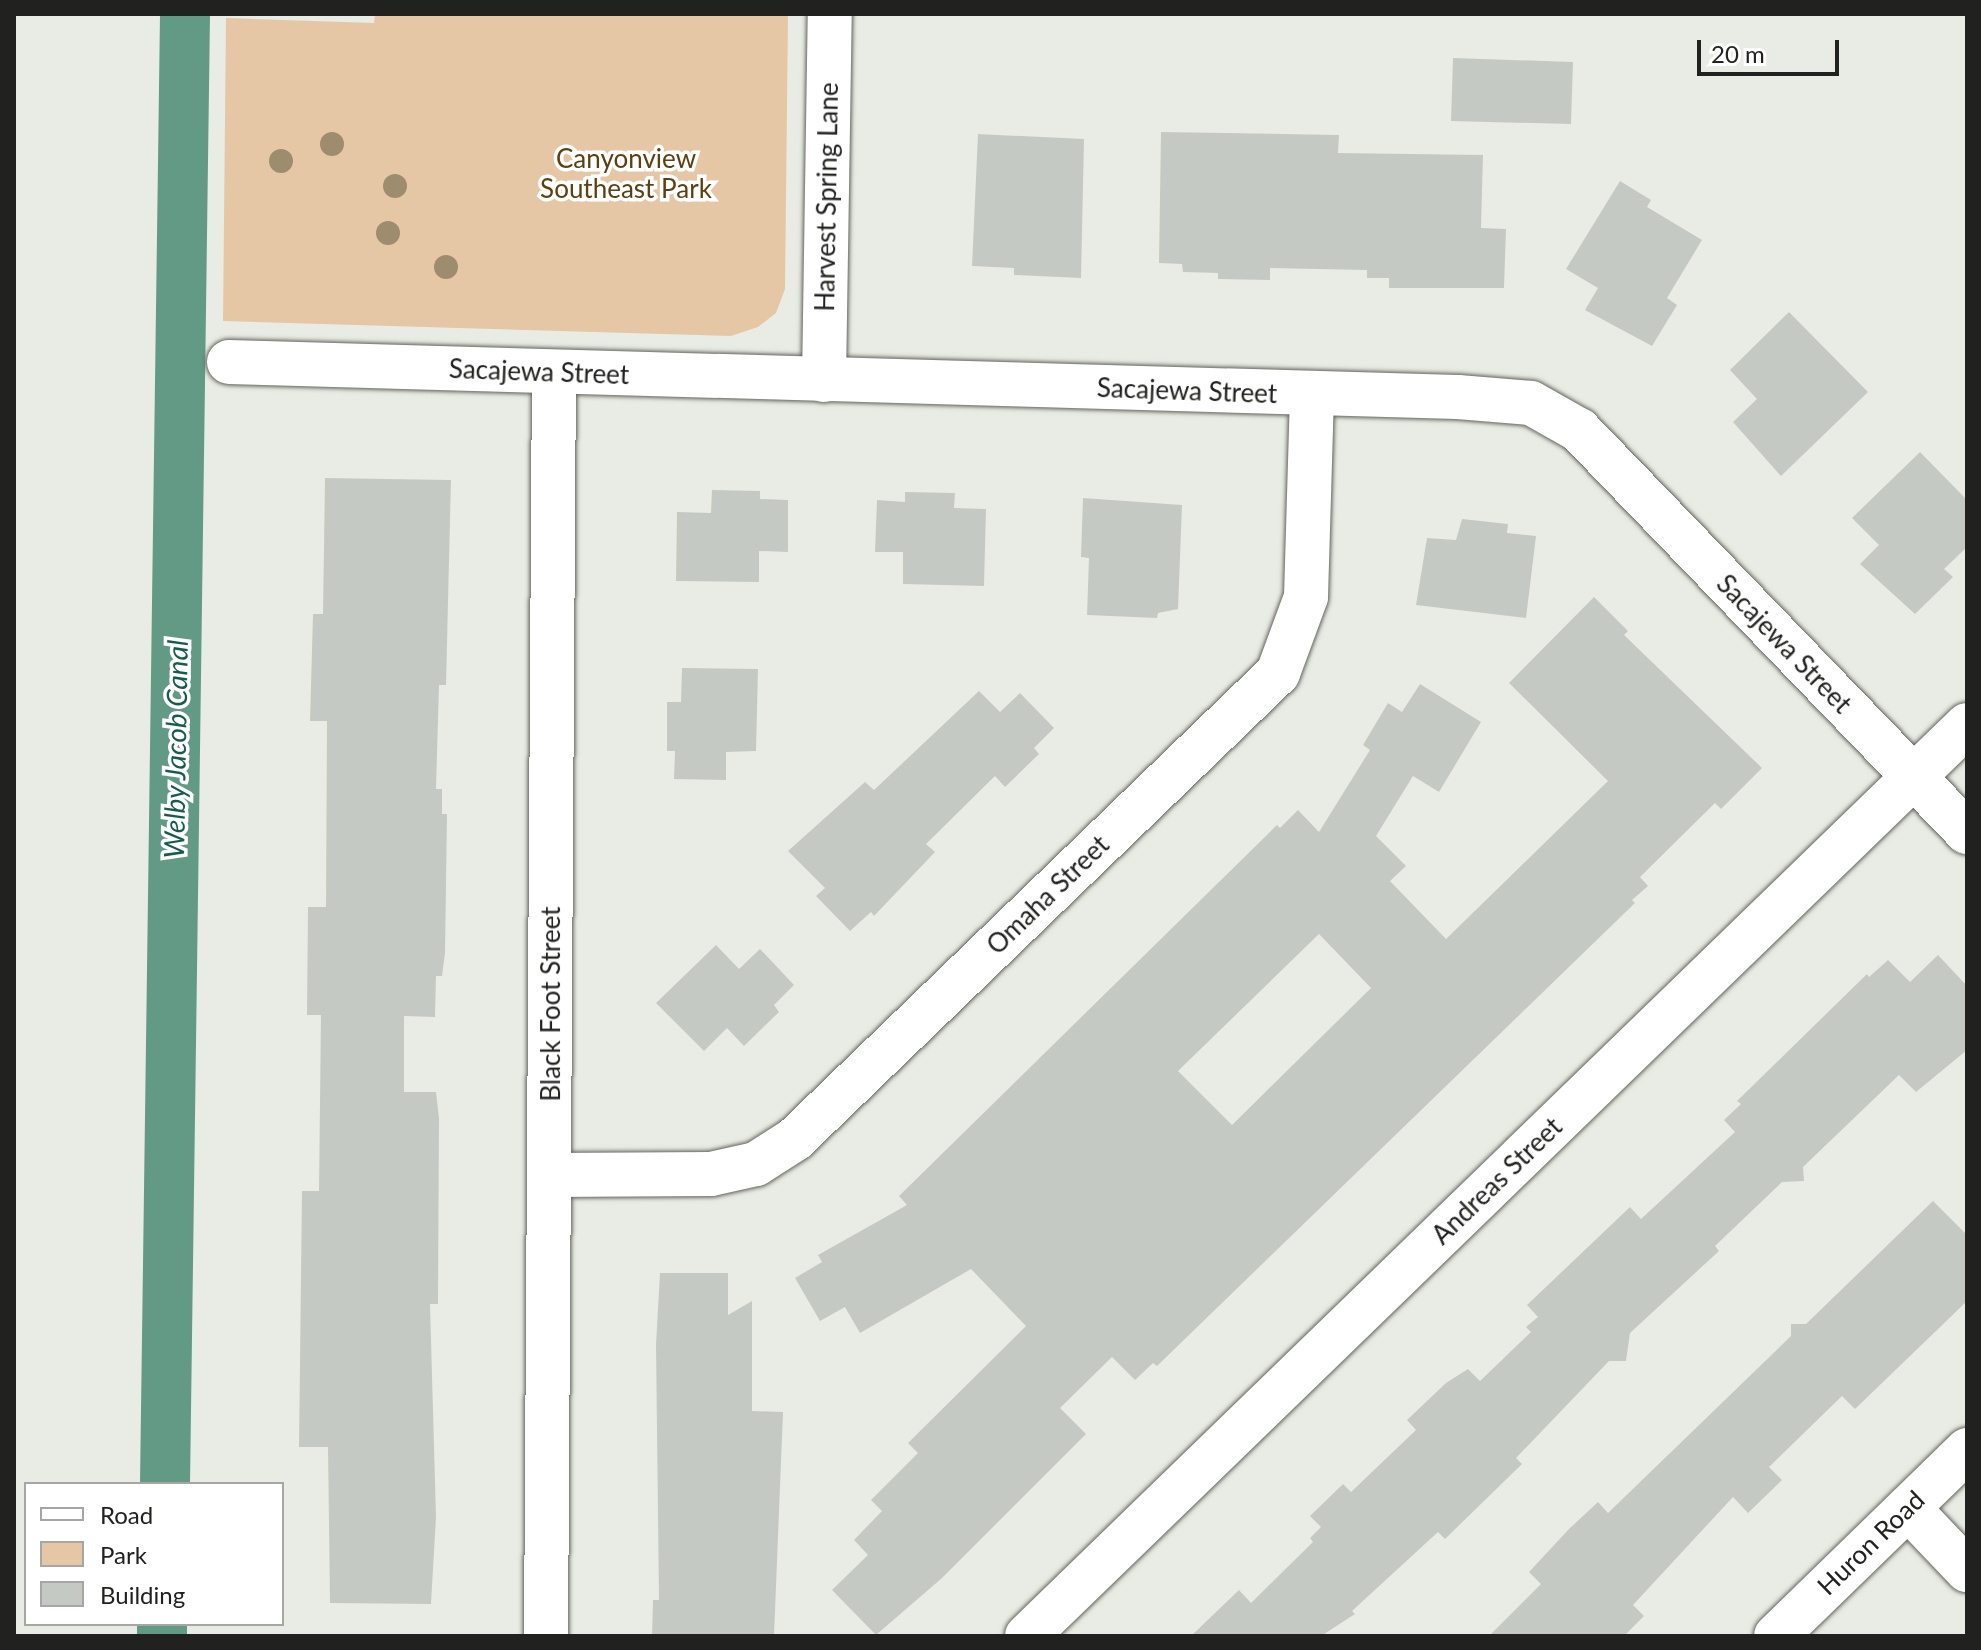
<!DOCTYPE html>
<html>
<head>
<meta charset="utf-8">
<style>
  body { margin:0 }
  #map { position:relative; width:1981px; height:1650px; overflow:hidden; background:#e9ece4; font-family:Lato,sans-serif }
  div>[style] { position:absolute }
  .green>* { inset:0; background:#e5c7a6 }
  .canal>* { height:50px; margin:-25px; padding:0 25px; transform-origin:25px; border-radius:25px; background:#639a86 }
  .building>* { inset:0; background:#c4cac3 }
  .roads { filter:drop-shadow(0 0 2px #63655e) drop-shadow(0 0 2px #63655e) }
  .minor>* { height:44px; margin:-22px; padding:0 22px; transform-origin:22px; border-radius:22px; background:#fff }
  .trees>* { width:24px; height:24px; margin:-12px; border-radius:50%; background:#9e8c6e }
  span { translate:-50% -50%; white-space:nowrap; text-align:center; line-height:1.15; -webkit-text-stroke:7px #fff; paint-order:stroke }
  .park-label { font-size:26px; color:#603e0e }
  .street-label { font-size:26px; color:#21221f }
  .water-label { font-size:28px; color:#165d49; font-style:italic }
  .frame { position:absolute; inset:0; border:16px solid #21221f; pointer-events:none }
  .legend { position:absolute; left:24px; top:1482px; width:260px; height:144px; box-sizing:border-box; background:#fff; border:2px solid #a6a7a5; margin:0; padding:10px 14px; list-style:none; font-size:24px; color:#21221f }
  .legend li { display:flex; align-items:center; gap:16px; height:40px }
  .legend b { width:40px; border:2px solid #a6a7a5 }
  .scale { position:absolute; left:1697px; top:40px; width:142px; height:36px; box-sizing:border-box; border:4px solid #21221f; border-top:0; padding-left:10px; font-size:24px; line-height:28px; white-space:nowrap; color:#21221f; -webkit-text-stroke:6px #fff; paint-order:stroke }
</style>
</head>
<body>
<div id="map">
  <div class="green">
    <i style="clip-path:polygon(375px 14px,788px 14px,785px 289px,776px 313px,758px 327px,731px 336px,223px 321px,226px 18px,374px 23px)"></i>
  </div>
  <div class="canal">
    <i style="left:165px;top:1484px;width:1470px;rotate:-89.22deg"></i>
    <i style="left:162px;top:1636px;width:12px;rotate:-90deg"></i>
  </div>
  <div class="building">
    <i style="clip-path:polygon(1453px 58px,1573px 62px,1571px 124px,1451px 121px)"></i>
    <i style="clip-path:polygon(1161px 132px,1339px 135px,1338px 153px,1483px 155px,1481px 228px,1506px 229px,1504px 288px,1389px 288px,1389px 278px,1367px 278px,1367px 270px,1270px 268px,1270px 280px,1218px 279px,1218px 273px,1183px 272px,1182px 264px,1159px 263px)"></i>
    <i style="clip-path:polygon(978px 134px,1084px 139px,1081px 278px,1014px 275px,1014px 268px,972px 266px)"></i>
    <i style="clip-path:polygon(1620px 181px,1651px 200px,1647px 207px,1702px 240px,1667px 298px,1677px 305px,1652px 346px,1585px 310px,1598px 288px,1566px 269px)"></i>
    <i style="clip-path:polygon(1789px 312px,1868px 392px,1781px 476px,1733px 422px,1757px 399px,1730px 370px)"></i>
    <i style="clip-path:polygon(1920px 452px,1967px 500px,1967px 547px,1944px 569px,1953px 577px,1915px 614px,1860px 564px,1879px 545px,1852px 518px)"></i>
    <i style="clip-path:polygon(325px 478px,451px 480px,446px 685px,439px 685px,436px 789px,442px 789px,442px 814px,447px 814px,445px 953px,442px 976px,436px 976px,435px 1017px,404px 1016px,404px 1092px,436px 1092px,439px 1118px,438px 1304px,430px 1304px,436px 1517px,431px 1604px,330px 1603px,328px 1447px,299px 1447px,302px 1191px,319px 1191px,321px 1015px,307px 1015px,308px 907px,326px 907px,327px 721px,310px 721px,313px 614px,323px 614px)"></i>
    <i style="clip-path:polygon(712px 490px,760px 491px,760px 499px,788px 500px,788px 552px,759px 551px,759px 582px,676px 581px,677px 512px,711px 513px)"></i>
    <i style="clip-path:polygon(905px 492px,955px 493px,954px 508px,986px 509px,984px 586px,903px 584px,903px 552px,875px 552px,877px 500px,905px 502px)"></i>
    <i style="clip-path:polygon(1083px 498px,1182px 505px,1178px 609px,1158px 613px,1157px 618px,1087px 615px,1089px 558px,1081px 557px)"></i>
    <i style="clip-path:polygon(1462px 519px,1508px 524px,1507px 533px,1536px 536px,1526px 618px,1416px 605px,1427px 538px,1456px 540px)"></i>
    <i style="clip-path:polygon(evenodd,1594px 597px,1628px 631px,1624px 635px,1762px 768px,1721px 809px,1715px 803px,1640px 877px,1648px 886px,1632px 900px,1635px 903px,1157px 1366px,1153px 1363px,1135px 1380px,1112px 1357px,1060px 1408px,1086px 1434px,942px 1578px,876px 1635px,832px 1590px,868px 1555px,854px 1540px,882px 1511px,871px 1500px,918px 1453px,908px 1443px,1026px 1326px,971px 1269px,860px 1333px,845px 1307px,820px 1321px,795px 1278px,822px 1262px,818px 1255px,907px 1205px,899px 1196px,1277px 825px,1280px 828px,1298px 810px,1319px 832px,1370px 750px,1363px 745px,1388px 703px,1402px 712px,1420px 684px,1481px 722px,1439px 792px,1413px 776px,1376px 836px,1406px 866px,1390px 881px,1446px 939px,1608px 781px,1509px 683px,1594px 597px,1319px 934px,1371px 988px,1232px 1125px,1178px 1071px,1319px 934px)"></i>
    <i style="clip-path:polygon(682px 668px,758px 669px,756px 751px,726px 752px,726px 780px,674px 779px,675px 751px,667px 751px,667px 702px,681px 702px)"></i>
    <i style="clip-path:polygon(979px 691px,1000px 712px,1020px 693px,1054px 728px,1034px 748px,1039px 754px,1005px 787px,995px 776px,926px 844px,935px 852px,874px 916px,871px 912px,850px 931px,816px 896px,825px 888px,788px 851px,865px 782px,874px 790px)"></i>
    <i style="clip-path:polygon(716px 945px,739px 969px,760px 949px,794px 985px,774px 1005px,779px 1012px,744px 1046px,727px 1028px,704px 1051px,656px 1003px)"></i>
    <i style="clip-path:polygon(1938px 955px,1967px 986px,1967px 1050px,1916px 1092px,1899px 1075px,1803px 1167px,1804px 1181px,1782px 1182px,1715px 1246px,1719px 1251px,1630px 1333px,1626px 1361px,1609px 1361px,1516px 1458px,1522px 1464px,1445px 1539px,1438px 1532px,1352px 1611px,1355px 1614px,1321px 1636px,1191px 1636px,1239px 1590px,1251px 1603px,1313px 1542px,1310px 1538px,1321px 1527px,1310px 1516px,1343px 1484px,1351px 1492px,1416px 1430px,1407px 1420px,1446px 1383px,1468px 1369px,1480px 1381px,1531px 1332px,1526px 1327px,1538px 1317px,1527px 1305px,1630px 1207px,1641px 1219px,1735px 1132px,1724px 1120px,1741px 1104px,1737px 1101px,1867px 974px,1869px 977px,1888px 960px,1910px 982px)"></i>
    <i style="clip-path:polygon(1933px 1201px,1967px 1235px,1967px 1301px,1936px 1331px,1855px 1409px,1842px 1396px,1769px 1467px,1782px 1480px,1748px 1513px,1733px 1497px,1633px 1605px,1644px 1616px,1624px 1636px,1489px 1636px,1541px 1584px,1529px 1572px,1569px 1529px,1598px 1502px,1608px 1513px,1791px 1336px,1791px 1324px,1806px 1324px)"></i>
    <i style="clip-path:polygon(660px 1273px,728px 1273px,728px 1315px,752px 1301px,752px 1411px,783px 1412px,774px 1636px,652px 1636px,653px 1600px,659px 1600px,656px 1345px)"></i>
  </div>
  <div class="roads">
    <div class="minor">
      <i style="left:229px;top:362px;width:1229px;rotate:1.63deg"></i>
      <i style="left:1458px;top:397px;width:73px;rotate:4.7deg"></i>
      <i style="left:1531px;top:403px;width:55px;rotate:29.4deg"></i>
      <i style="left:1579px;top:430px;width:559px;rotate:46.02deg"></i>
      <i style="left:824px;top:380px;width:366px;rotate:-89.1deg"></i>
      <i style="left:550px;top:1175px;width:161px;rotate:-0.4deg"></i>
      <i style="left:711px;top:1174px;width:46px;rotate:-12.5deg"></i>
      <i style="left:756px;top:1164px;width:46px;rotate:-32.7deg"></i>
      <i style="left:795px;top:1139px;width:671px;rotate:-43.97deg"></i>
      <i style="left:1278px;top:673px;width:81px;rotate:-69.8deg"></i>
      <i style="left:1306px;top:597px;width:203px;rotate:-88.3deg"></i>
      <i style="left:1908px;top:1508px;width:86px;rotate:46.4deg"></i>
      <i style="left:546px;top:1636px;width:1264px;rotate:-89.64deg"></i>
      <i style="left:1027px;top:1636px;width:1309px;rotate:-44.1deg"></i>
      <i style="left:1776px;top:1636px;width:267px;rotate:-44.2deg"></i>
    </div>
  </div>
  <div class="trees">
    <i style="left:332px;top:144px"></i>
    <i style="left:281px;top:161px"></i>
    <i style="left:395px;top:186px"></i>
    <i style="left:388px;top:233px"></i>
    <i style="left:446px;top:267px"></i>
  </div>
  <div class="park-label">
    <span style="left:626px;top:174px">Canyonview<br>Southeast Park</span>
  </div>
  <div class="street-label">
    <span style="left:827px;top:197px;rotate:-89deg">Harvest Spring Lane</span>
    <span style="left:539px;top:372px;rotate:2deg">Sacajewa Street</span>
    <span style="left:1187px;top:391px;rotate:2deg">Sacajewa Street</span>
    <span style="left:1784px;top:644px;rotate:46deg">Sacajewa Street</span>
    <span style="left:1048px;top:895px;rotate:-44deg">Omaha Street</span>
    <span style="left:551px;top:1004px;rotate:-90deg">Black Foot Street</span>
    <span style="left:1497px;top:1181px;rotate:-44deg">Andreas Street</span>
    <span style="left:1871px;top:1543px;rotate:-44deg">Huron Road</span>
  </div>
  <div class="water-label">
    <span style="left:175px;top:749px;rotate:-89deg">Welby Jacob Canal</span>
  </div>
  <div class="frame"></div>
  <ul class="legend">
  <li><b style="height:10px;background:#fff"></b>Road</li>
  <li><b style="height:22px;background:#e5c7a6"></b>Park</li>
  <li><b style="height:22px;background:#c4cac3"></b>Building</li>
  </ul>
  <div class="scale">20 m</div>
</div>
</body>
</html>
